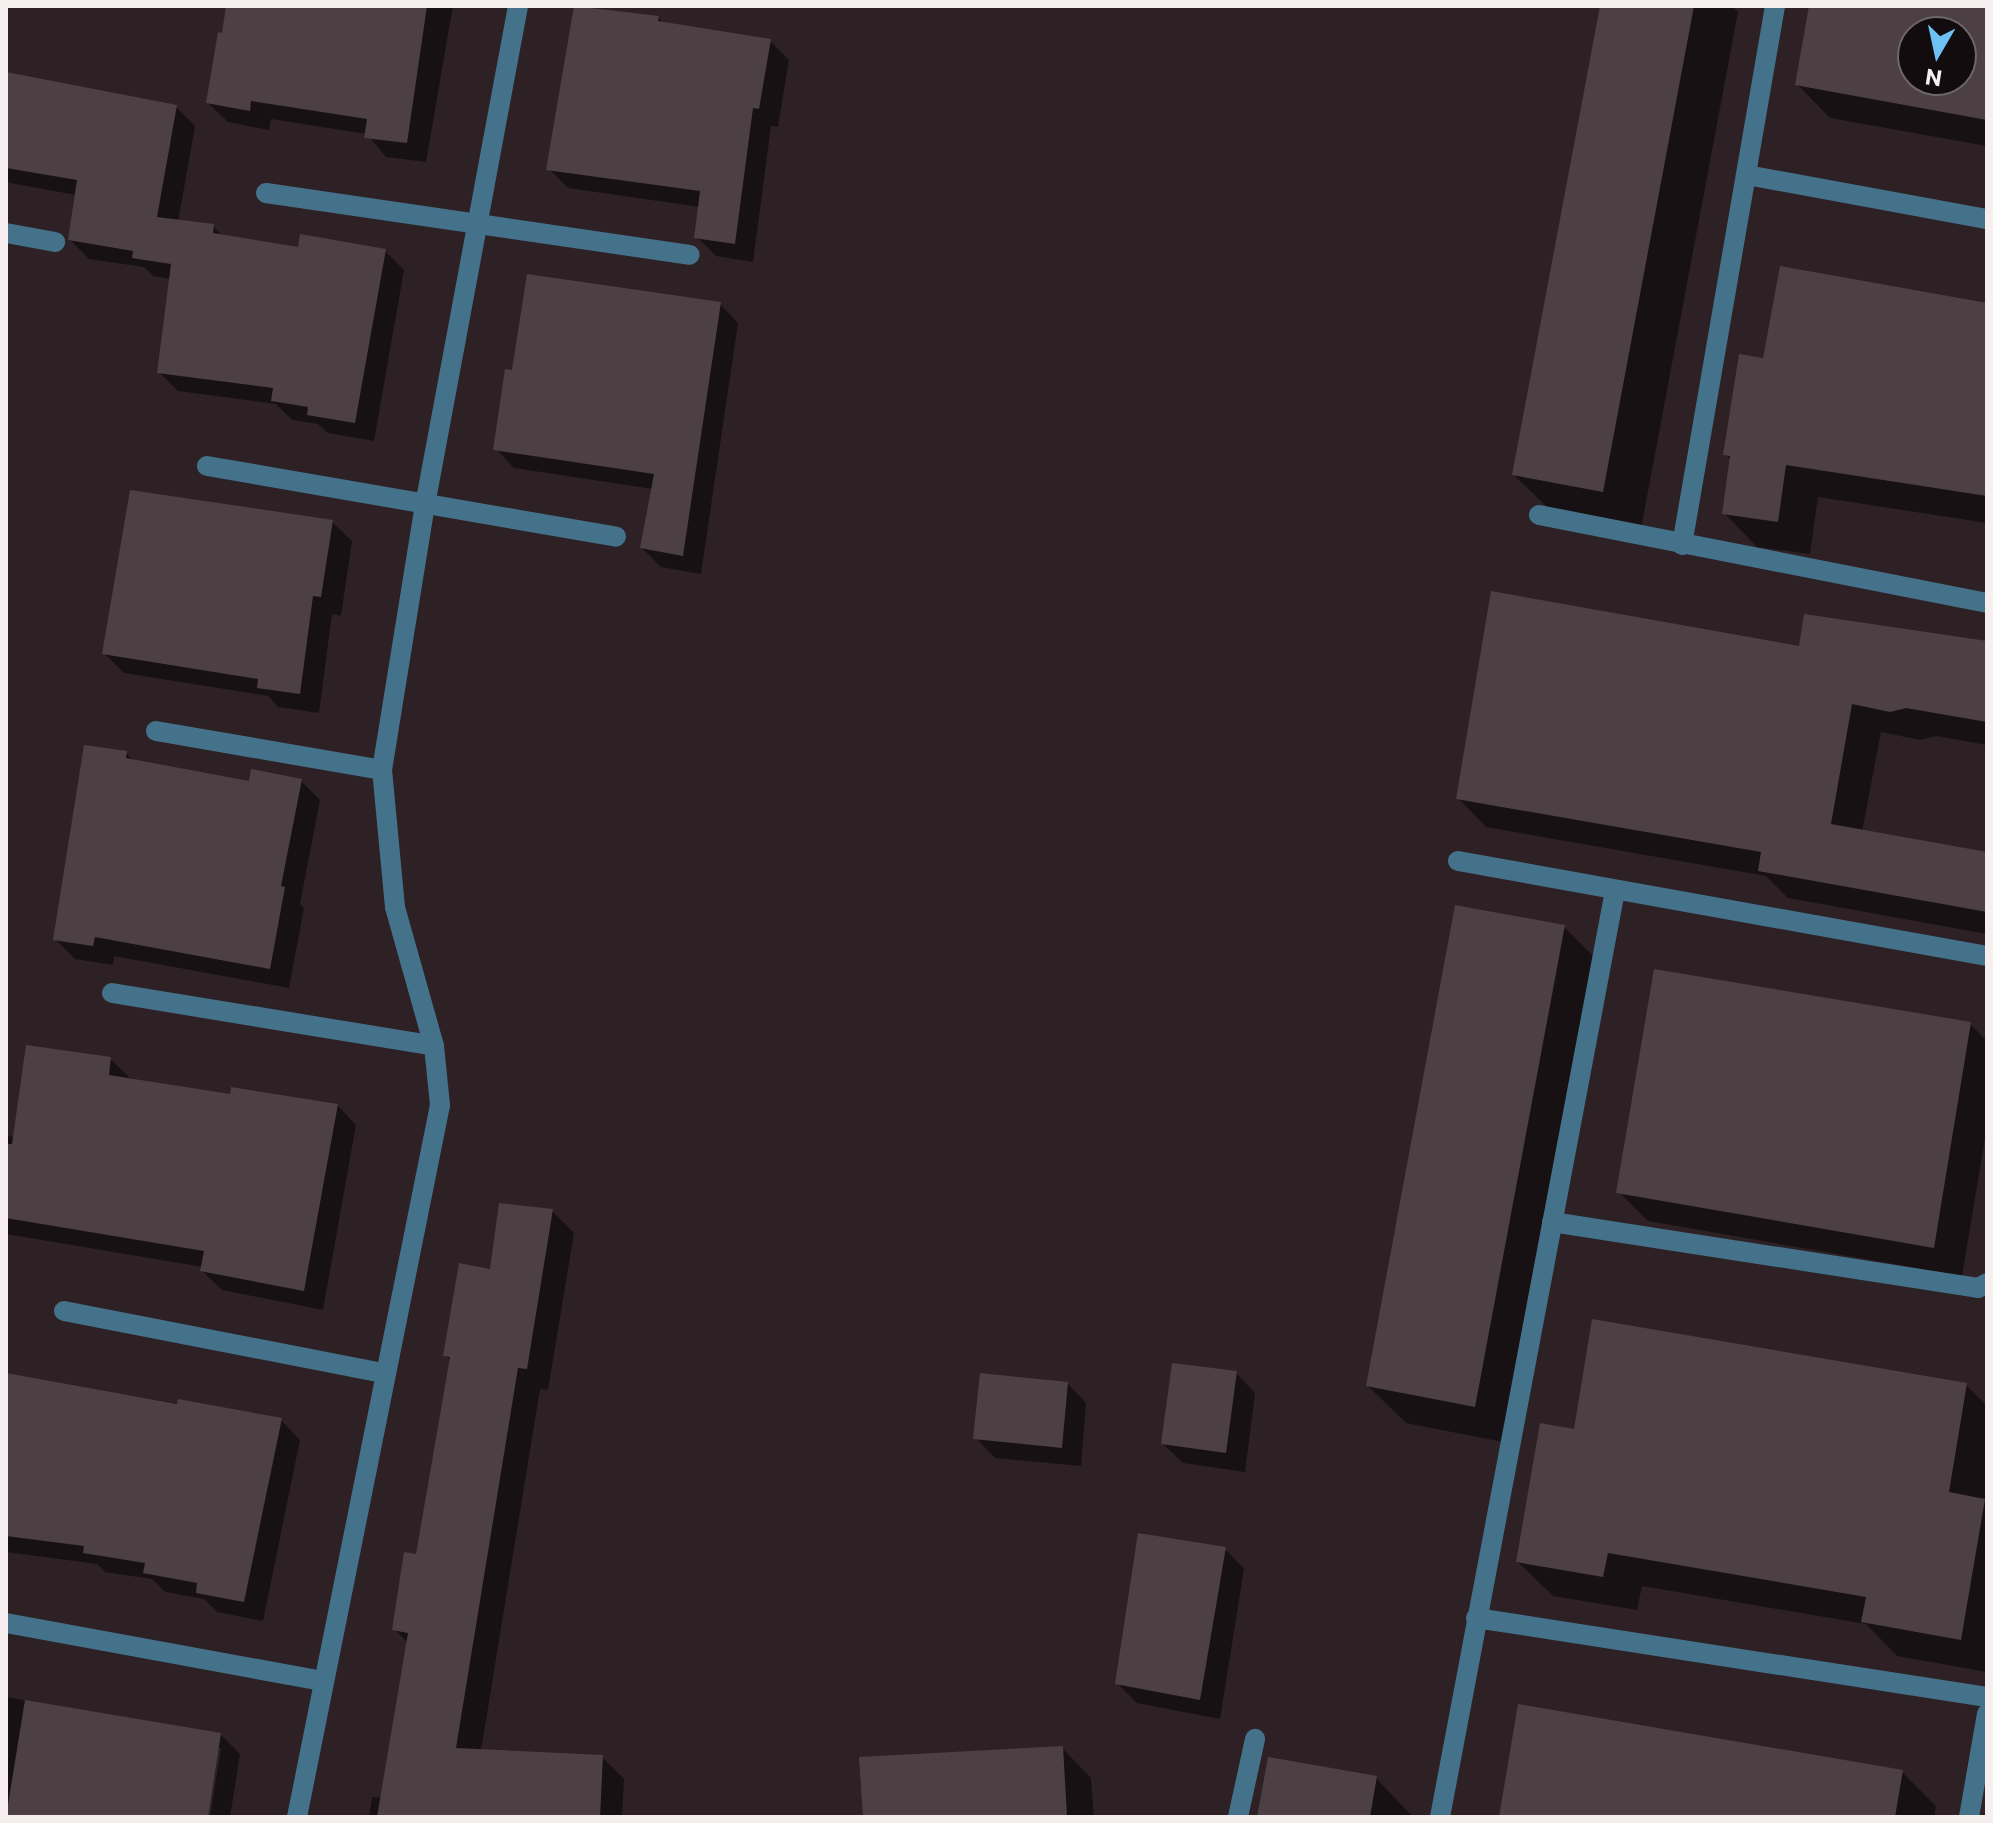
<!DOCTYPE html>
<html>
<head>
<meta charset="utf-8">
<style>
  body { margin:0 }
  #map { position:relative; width:1993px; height:1823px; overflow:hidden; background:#2d2125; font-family:Commissioner,sans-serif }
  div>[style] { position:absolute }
  .shadow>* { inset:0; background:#0007 }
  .building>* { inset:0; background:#4d4044 }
  .minor>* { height:20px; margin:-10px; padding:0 10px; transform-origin:10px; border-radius:10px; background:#45728b }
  span { translate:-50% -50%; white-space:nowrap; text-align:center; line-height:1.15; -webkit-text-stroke:6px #120c0e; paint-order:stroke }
  .frame { position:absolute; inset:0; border:8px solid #f7eef0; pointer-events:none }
  .north { position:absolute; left:1897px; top:16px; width:80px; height:80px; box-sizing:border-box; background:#120c0e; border:2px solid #6e6668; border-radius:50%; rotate:189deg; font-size:22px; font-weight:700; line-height:32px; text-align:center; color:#f7eef0 }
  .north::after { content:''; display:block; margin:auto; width:28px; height:36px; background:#6dc2f3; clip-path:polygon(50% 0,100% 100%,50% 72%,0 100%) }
</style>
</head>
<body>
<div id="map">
  <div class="shadow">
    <i style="clip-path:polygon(228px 6px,453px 6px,426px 162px,386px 157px,367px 134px,271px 119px,269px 130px,228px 122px,208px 103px)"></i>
    <i style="clip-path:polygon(576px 6px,658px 17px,664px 24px,770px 41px,789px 60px,778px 127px,771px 126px,753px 262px,716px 256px,697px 237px,700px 207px,568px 188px,549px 169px)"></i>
    <i style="clip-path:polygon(1602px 6px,1732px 6px,1738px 12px,1641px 529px,1552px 512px,1514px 475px)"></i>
    <i style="clip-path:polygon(evenodd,1812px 6px,1987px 6px,1987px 146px,1830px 118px,1797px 84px,1812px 6px,1913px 32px,1961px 32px,1961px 80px,1913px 80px,1913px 32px)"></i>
    <i style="clip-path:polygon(6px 75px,176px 107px,195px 126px,178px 222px,213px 226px,224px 237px,299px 249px,385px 251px,404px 270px,374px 441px,328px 433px,318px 424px,292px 420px,276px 404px,178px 391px,159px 372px,171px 279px,153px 276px,144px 267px,89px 259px,70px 240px,76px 195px,10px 183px,6px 180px)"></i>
    <i style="clip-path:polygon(720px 304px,738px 323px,701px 574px,661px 567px,642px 548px,653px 489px,514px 468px,496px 449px)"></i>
    <i style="clip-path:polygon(1987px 305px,1987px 523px,1818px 497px,1810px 554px,1757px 547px,1724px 513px,1732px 461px,1725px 454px)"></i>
    <i style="clip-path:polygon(332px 522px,352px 541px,341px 616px,332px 614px,319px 713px,278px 707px,268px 696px,124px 673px,104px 653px)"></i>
    <i style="clip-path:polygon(1987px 645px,1987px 745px,1936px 736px,1920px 740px,1881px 732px,1862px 832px,1987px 854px,1987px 934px,1788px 898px,1766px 876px,1486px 827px,1458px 798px,1800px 649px)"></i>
    <i style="clip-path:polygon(126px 753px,134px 761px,251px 784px,301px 781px,320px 800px,300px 904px,304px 908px,289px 988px,114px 956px,113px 965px,75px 959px,55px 939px)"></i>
    <i style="clip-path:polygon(1564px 927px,1602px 965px,1513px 1444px,1406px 1423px,1368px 1386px)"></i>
    <i style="clip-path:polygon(1970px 1024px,1987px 1041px,1987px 1127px,1962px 1276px,1648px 1221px,1619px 1192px)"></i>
    <i style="clip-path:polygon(110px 1059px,130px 1078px,231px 1096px,337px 1105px,356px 1125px,323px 1310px,222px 1290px,202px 1271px,203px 1267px,6px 1234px,6px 1136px,15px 1137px)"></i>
    <i style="clip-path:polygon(552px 1211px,574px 1233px,548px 1390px,540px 1389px,481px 1751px,602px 1757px,624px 1779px,622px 1817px,369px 1817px,372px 1797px,383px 1798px,409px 1644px,394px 1629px,418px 1556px,451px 1361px,445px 1355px,492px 1271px)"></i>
    <i style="clip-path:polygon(1236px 1373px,1255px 1393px,1245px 1472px,1183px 1463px,1163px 1444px)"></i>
    <i style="clip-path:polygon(6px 1376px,281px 1420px,300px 1440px,263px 1621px,217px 1612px,204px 1599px,165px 1592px,152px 1579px,105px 1572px,97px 1564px,6px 1552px)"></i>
    <i style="clip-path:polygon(1067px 1383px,1086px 1403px,1081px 1466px,995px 1458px,976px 1438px)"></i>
    <i style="clip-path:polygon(1966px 1385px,1987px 1406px,1987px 1672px,1897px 1656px,1866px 1624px,1642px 1586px,1637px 1610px,1553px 1596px,1518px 1562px,1575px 1431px)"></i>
    <i style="clip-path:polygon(1225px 1549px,1244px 1569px,1220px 1719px,1137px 1703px,1117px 1683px)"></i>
    <i style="clip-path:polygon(6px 1697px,220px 1734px,240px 1754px,230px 1817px,210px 1817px,221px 1748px,217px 1748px,206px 1817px,6px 1817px)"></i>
    <i style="clip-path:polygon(1062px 1748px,1091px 1778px,1094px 1817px,865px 1817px)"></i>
    <i style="clip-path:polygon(1902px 1772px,1936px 1806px,1934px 1817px,1500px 1817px)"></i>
    <i style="clip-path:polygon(1376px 1778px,1413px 1817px,1259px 1817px)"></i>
  </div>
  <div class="building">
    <i style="clip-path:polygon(226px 6px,427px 6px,407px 143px,364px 138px,367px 119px,251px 101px,250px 111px,206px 103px,218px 32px,222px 33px)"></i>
    <i style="clip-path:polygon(574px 6px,659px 16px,658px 21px,771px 39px,759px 109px,753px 108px,735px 244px,694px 238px,700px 191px,546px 170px)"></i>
    <i style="clip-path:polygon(1600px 6px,1694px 6px,1603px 492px,1512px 475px)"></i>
    <i style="clip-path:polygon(evenodd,1809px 6px,1987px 6px,1987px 120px,1795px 85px,1809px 6px,1913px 32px,1961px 32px,1961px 80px,1913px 80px,1913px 32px)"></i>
    <i style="clip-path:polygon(6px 72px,177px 105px,157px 217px,214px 224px,213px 233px,298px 247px,300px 234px,386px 249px,355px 423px,307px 415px,308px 407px,271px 401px,273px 388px,157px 373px,171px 264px,132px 258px,133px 251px,68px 240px,77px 180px,6px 168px)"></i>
    <i style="clip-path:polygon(1780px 266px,1987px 303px,1987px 496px,1786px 465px,1778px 522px,1722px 514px,1730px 456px,1723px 455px,1739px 354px,1763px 358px)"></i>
    <i style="clip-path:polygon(527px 274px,721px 302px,683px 556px,640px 548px,654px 474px,493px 450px,505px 369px,512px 370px)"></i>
    <i style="clip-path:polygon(130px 490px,333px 520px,321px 597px,313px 596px,300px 694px,257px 688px,258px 679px,102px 654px)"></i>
    <i style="clip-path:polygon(1491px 591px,1799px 646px,1804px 614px,1987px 641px,1987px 722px,1906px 708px,1890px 712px,1852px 704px,1831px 824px,1987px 852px,1987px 912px,1758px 871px,1761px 852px,1456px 799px)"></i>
    <i style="clip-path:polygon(84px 745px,127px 751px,126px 758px,249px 781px,251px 769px,302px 779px,281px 886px,285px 887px,270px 969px,95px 937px,93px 946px,53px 940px)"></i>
    <i style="clip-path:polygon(1455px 905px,1565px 925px,1475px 1407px,1366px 1386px)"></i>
    <i style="clip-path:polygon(1654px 969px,1971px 1022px,1934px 1248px,1616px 1193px)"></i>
    <i style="clip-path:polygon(26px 1045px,111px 1057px,109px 1075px,230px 1094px,231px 1087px,338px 1104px,304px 1291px,200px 1271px,204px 1251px,6px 1218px,6px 1144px,12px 1144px)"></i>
    <i style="clip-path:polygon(499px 1203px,553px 1209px,527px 1369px,518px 1368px,456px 1748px,603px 1755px,600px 1817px,377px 1817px,408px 1633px,392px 1630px,404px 1552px,416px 1554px,450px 1357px,443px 1356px,459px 1263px,490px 1269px)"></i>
    <i style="clip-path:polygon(1592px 1319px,1967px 1383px,1949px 1492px,1985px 1499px,1961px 1640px,1861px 1622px,1866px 1597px,1608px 1553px,1603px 1577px,1516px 1562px,1540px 1423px,1574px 1429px)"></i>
    <i style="clip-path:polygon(1172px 1363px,1237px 1371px,1226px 1453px,1161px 1444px)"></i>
    <i style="clip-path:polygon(6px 1373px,177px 1404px,178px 1399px,282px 1418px,244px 1602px,196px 1593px,197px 1583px,143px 1573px,145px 1563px,83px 1553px,84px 1546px,6px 1536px)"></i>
    <i style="clip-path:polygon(980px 1373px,1068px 1382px,1062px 1448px,973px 1439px)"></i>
    <i style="clip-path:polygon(1138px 1533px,1226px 1547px,1200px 1700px,1115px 1684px)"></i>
    <i style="clip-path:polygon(25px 1700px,221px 1733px,208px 1817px,6px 1817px)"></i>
    <i style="clip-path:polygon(1518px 1704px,1903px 1770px,1895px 1817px,1499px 1817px)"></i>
    <i style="clip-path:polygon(1063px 1746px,1067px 1817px,863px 1817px,859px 1757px)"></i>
    <i style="clip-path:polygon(1268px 1757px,1377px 1776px,1370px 1817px,1257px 1817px)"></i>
  </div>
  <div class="minor">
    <i style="left:1747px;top:175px;width:244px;rotate:10.4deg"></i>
    <i style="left:266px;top:193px;width:428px;rotate:8.3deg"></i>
    <i style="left:6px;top:233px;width:50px;rotate:10.4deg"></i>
    <i style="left:207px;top:466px;width:415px;rotate:9.8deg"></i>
    <i style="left:1539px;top:515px;width:457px;rotate:11.1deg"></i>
    <i style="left:1682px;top:545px;width:547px;rotate:-80.21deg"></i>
    <i style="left:156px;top:731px;width:229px;rotate:9.8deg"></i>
    <i style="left:1458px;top:861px;width:537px;rotate:10.18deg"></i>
    <i style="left:112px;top:993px;width:326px;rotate:9.3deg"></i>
    <i style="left:1552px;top:1222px;width:431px;rotate:8.8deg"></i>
    <i style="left:1978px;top:1288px;width:10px;rotate:-29deg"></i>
    <i style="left:64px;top:1311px;width:326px;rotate:11deg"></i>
    <i style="left:1476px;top:1618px;width:517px;rotate:8.79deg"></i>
    <i style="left:6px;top:1623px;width:321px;rotate:10.4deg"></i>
    <i style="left:297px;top:1817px;width:726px;rotate:-78.64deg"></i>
    <i style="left:440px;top:1105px;width:59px;rotate:-95.8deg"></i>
    <i style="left:434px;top:1046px;width:144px;rotate:-105.7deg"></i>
    <i style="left:395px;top:907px;width:138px;rotate:-95.4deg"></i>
    <i style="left:382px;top:770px;width:268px;rotate:-80.8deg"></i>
    <i style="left:425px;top:505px;width:508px;rotate:-79.44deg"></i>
    <i style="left:1238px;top:1817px;width:80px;rotate:-77.7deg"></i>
    <i style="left:1440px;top:1817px;width:942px;rotate:-79.3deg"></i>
    <i style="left:1969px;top:1817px;width:105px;rotate:-80.1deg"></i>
  </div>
  <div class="frame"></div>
  <div class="north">N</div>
</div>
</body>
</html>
